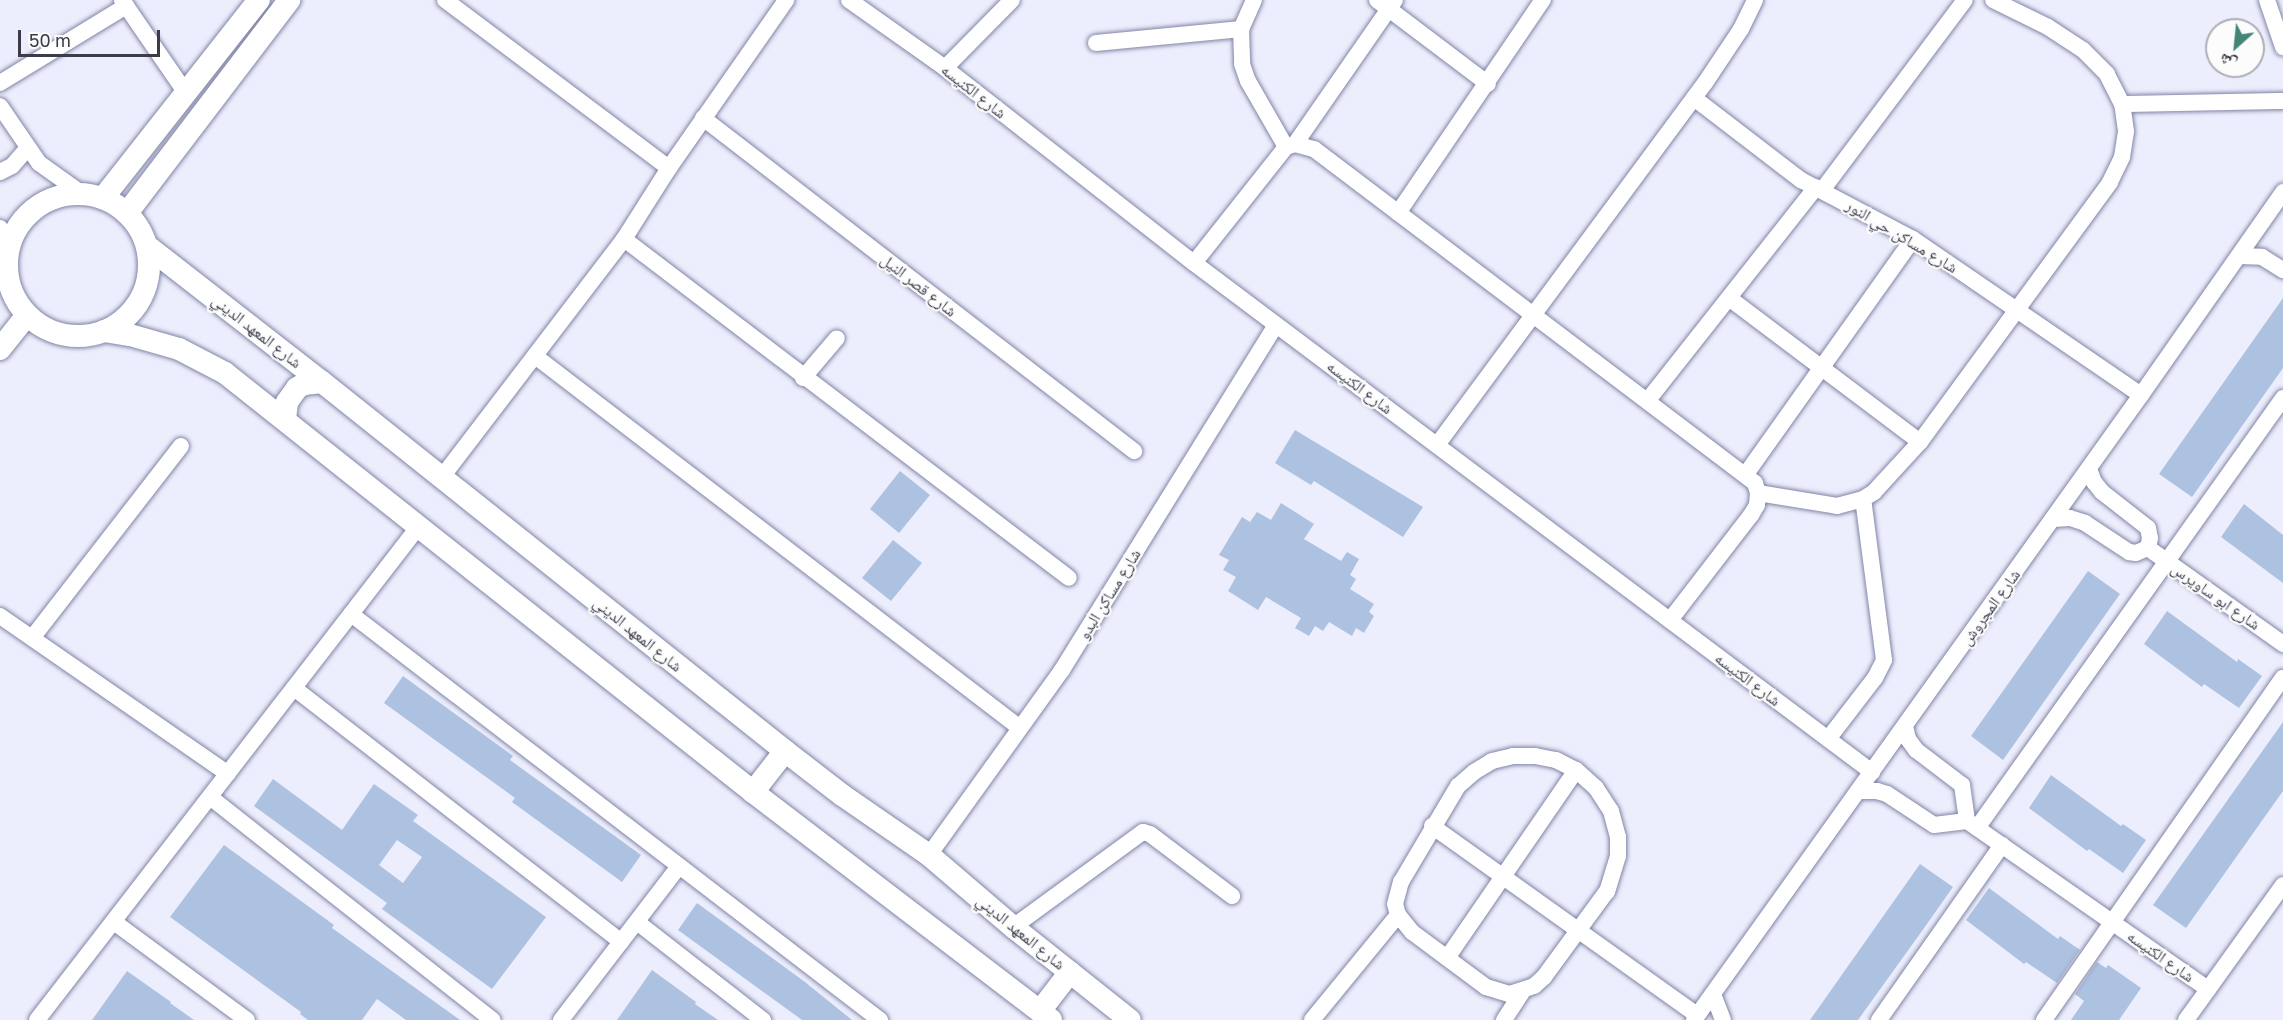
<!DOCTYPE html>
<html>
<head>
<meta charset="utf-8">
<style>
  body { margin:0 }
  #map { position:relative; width:2283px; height:1020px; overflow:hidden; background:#eceefd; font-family:"Golos Text","Noto Naskh Arabic",sans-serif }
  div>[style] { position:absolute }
  .building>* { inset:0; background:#adc1e0 }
  .roads { filter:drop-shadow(0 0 2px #8185a6) drop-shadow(0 0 2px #8185a6) }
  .street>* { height:16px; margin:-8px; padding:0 8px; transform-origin:8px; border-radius:8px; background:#fff }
  .secondary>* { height:22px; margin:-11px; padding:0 11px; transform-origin:11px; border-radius:11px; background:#fff }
  .secondary>.ring { margin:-11px; padding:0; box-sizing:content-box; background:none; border:22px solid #fff; border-radius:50% }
  span { translate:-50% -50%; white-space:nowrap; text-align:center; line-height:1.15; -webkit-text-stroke:4.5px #fcfcfc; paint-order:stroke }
  .street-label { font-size:16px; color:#3a3c4a }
  .north { position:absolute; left:2205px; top:18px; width:60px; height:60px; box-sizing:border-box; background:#fcfcfc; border:2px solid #aeafb5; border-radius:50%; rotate:207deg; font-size:16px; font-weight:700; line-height:24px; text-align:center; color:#3a3c4a }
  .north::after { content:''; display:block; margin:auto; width:21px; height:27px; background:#438678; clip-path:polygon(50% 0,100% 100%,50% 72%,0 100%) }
  .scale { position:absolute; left:18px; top:30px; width:142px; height:27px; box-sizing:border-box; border:3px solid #3a3c4a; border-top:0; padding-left:8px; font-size:18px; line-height:21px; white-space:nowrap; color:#3a3c4a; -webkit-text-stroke:4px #fcfcfc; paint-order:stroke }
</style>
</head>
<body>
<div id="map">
  <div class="building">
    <i style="clip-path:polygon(2283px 298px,2283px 368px,2192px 497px,2159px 474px)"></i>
    <i style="clip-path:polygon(1295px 430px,1423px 507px,1403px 537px,1314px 481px,1311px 485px,1275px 463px)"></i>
    <i style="clip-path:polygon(900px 471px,930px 495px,899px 533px,870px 509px)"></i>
    <i style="clip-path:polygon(1281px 503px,1314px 524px,1304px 539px,1341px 561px,1347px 552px,1359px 559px,1350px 575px,1356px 579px,1350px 589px,1374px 604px,1369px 612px,1374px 616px,1364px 633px,1356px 628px,1352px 636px,1329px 622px,1323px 631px,1315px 626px,1309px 636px,1295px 628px,1301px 618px,1266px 597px,1258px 610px,1228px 591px,1236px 577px,1223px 570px,1229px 560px,1219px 555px,1242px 517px,1250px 522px,1257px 512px,1271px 520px)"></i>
    <i style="clip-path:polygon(2244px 504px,2283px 535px,2283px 583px,2221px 537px)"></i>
    <i style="clip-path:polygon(893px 540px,922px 563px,891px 601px,862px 578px)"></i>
    <i style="clip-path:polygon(2088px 571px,2120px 594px,2003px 760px,1971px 736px)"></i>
    <i style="clip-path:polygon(2167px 611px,2237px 662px,2238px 659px,2262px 676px,2239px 708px,2204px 684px,2202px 687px,2144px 644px)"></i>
    <i style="clip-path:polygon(403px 676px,513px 756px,510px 760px,641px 855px,622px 882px,512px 802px,515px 798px,384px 703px)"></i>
    <i style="clip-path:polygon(2283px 722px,2283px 791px,2186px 928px,2153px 905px)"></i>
    <i style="clip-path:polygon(2051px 775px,2121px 826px,2123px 824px,2146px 840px,2123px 873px,2089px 849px,2087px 851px,2029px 808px)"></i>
    <i style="clip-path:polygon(evenodd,273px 779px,342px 830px,374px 784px,418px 815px,413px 821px,546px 917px,492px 989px,382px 909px,387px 903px,254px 806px,273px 779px,397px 840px,422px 857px,403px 883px,379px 865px,397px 840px)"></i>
    <i style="clip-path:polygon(224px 845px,334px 925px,332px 928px,460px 1020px,406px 1020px,377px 999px,362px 1020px,308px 1020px,300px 1014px,301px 1012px,170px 917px)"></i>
    <i style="clip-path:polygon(1920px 864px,1953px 887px,1927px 924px,1858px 1020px,1810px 1020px)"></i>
    <i style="clip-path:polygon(1989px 888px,2058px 939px,2060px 936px,2080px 950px,2057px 983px,2026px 962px,2024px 964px,1966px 920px)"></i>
    <i style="clip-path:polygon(697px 903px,805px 982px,852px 1020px,802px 1020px,678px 930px)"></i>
    <i style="clip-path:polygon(2097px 962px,2106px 968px,2108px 965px,2141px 988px,2119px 1020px,2071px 1020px,2084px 1001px,2075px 994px)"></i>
    <i style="clip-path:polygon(652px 970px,696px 1002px,695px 1004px,718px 1020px,617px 1020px)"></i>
    <i style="clip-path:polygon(127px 971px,171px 1002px,170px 1003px,194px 1020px,92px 1020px)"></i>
  </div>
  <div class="roads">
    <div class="street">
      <i style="left:122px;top:0;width:113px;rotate:55.5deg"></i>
      <i style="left:445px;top:0;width:280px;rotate:36.9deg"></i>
      <i style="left:849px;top:0;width:118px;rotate:35.3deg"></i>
      <i style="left:945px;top:68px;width:316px;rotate:38.1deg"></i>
      <i style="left:1194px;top:263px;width:848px;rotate:36.9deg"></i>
      <i style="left:1254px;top:0;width:32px;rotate:114deg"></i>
      <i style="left:1241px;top:29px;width:35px;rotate:88deg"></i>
      <i style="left:1242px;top:64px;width:18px;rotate:71deg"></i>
      <i style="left:1248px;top:81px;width:76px;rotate:60.1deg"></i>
      <i style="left:1377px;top:0;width:139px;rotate:37.1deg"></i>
      <i style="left:2267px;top:0;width:50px;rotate:71.2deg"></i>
      <i style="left:1096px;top:43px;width:146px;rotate:-5.5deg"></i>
      <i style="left:945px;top:68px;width:95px;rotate:-45.4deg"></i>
      <i style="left:0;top:83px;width:148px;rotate:-31.4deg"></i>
      <i style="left:1694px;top:98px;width:135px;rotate:37.5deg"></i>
      <i style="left:1801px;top:180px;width:127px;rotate:27.8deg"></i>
      <i style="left:1913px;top:239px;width:276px;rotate:34.4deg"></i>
      <i style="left:2122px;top:104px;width:161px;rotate:-1.1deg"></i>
      <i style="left:0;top:106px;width:69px;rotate:55.6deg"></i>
      <i style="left:39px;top:163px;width:52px;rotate:35.5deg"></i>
      <i style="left:703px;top:118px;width:545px;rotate:37.69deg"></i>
      <i style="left:1295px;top:144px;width:175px;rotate:-55.2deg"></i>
      <i style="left:0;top:172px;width:13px;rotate:-27deg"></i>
      <i style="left:12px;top:166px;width:23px;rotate:-49deg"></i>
      <i style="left:1823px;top:189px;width:236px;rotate:-53.1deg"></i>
      <i style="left:1398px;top:213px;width:258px;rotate:-55.8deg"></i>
      <i style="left:0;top:228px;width:27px;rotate:75deg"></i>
      <i style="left:624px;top:239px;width:559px;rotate:37.3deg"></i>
      <i style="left:2239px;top:256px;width:23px;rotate:2deg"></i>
      <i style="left:2262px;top:257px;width:25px;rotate:32deg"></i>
      <i style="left:1194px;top:263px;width:148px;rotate:-51.6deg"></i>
      <i style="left:1286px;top:147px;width:9px;rotate:-18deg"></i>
      <i style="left:1295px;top:144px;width:20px;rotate:15deg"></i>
      <i style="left:1314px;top:149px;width:553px;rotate:37.14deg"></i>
      <i style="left:1755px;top:483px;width:10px;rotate:73deg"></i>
      <i style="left:1758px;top:493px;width:12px;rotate:95deg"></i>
      <i style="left:1757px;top:505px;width:12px;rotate:121deg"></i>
      <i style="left:1751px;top:515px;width:133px;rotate:127.6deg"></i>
      <i style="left:1729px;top:298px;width:239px;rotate:37deg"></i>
      <i style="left:535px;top:356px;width:611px;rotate:37.49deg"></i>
      <i style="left:803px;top:378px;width:52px;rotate:-49.6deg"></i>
      <i style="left:1648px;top:400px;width:271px;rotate:-51.7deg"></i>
      <i style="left:1437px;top:445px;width:450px;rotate:-53.5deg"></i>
      <i style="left:1705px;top:83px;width:65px;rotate:-56.3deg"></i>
      <i style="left:1741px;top:29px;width:32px;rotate:-64deg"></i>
      <i style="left:2089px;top:469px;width:14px;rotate:69deg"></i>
      <i style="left:2094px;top:482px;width:13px;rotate:51deg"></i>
      <i style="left:2102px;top:492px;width:58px;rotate:38deg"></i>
      <i style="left:2148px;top:528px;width:10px;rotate:79deg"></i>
      <i style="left:2150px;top:538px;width:10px;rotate:101deg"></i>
      <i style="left:1746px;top:474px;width:288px;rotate:-54.6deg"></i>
      <i style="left:442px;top:477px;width:300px;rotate:-52.6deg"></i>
      <i style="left:624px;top:239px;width:84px;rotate:-57.6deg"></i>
      <i style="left:669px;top:168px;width:205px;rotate:-55.1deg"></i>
      <i style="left:1758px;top:493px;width:80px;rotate:9.3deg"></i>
      <i style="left:1837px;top:506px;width:27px;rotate:-15deg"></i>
      <i style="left:1863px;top:499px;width:13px;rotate:-32deg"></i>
      <i style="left:1874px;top:492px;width:68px;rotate:-47.4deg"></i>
      <i style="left:1920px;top:442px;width:322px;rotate:-53.8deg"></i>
      <i style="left:2110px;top:182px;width:28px;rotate:-64deg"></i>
      <i style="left:2122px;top:157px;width:26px;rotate:-81deg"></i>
      <i style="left:2126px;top:131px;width:27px;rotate:-98deg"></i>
      <i style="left:2122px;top:104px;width:34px;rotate:-117deg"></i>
      <i style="left:2107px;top:74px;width:34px;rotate:-135deg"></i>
      <i style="left:2083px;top:50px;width:42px;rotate:-146.7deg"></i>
      <i style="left:2048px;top:27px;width:61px;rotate:-153.9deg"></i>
      <i style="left:2053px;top:519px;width:17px;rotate:-3deg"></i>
      <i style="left:2070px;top:518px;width:16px;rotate:18deg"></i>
      <i style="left:2085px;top:523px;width:53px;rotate:33.4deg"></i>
      <i style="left:2129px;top:552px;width:7px;rotate:8deg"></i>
      <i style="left:2136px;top:553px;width:13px;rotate:-23deg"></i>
      <i style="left:2148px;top:548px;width:166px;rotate:35.4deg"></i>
      <i style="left:351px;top:614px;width:667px;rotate:37.51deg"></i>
      <i style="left:0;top:616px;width:277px;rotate:34.7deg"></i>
      <i style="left:32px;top:638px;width:243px;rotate:-52.2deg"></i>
      <i style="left:294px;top:688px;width:414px;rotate:37.8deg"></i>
      <i style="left:1905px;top:726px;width:13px;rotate:77deg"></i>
      <i style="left:1908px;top:739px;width:14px;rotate:54deg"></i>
      <i style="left:1916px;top:750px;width:58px;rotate:37.3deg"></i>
      <i style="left:1962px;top:785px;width:36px;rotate:82deg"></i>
      <i style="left:1828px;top:739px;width:77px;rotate:-52.4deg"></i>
      <i style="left:1875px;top:678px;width:20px;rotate:-63deg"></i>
      <i style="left:1884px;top:660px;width:162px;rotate:-97.4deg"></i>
      <i style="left:1513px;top:756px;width:22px"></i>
      <i style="left:1535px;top:756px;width:21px;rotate:11deg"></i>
      <i style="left:1556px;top:760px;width:22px;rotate:27deg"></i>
      <i style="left:1576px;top:770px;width:27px;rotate:42deg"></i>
      <i style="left:1596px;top:788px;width:27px;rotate:57deg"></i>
      <i style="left:1611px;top:811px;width:27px;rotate:75deg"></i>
      <i style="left:1618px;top:837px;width:19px;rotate:90deg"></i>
      <i style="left:1618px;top:856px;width:37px;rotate:107deg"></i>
      <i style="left:1607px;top:891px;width:107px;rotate:126.2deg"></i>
      <i style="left:1544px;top:977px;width:13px;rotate:138deg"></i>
      <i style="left:1534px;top:986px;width:26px;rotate:162deg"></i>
      <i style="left:1509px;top:994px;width:24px;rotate:-163deg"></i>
      <i style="left:1486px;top:987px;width:92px;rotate:-143.4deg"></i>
      <i style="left:1412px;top:932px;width:22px;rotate:-129deg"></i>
      <i style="left:1398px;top:915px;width:11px;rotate:-105deg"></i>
      <i style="left:1395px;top:904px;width:23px;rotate:-75deg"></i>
      <i style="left:1401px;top:882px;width:112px;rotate:-59.3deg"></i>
      <i style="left:1458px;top:786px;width:21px;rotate:-41deg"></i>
      <i style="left:1474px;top:772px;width:21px;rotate:-31deg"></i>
      <i style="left:1492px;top:761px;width:22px;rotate:-13deg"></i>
      <i style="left:1858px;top:791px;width:19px"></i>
      <i style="left:1877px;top:791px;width:10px;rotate:17deg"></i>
      <i style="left:1887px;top:794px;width:56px;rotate:33.4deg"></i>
      <i style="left:1934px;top:825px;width:33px;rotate:-7deg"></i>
      <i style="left:1967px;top:821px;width:294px;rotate:34.9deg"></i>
      <i style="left:210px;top:797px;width:360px;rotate:38.3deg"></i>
      <i style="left:1432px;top:826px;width:325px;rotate:35.5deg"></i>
      <i style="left:1977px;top:828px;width:528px;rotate:-54.56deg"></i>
      <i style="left:929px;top:855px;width:228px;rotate:-54.3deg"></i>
      <i style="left:1062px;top:670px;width:406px;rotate:-58.2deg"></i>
      <i style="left:114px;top:922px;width:165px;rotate:36.4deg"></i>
      <i style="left:637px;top:922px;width:160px;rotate:37.9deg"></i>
      <i style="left:1013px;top:927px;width:161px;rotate:-36.2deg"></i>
      <i style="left:1143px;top:832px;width:7px;rotate:16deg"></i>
      <i style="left:1150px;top:834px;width:103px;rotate:37.1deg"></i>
      <i style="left:1447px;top:958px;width:228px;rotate:-55.5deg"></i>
      <i style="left:1713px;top:994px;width:28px;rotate:69deg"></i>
      <i style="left:37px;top:1020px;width:624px;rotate:-52.29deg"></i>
      <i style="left:561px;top:1020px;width:194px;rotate:-52.5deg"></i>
      <i style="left:1312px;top:1020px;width:136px;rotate:-50.7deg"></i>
      <i style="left:1504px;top:1020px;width:33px;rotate:-57deg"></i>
      <i style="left:1694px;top:1020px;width:768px;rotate:-54.43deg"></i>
      <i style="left:2141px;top:395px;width:248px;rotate:-55deg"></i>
      <i style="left:1879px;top:1020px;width:214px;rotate:-54.9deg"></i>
      <i style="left:2044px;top:1020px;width:417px;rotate:-55.1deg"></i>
      <i style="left:2186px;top:1020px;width:166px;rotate:-54.3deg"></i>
    </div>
    <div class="secondary">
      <i class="ring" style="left:7px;top:194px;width:120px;height:120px"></i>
      <i style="left:103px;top:198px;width:252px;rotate:-51.8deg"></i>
      <i style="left:127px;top:213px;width:268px;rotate:-52.7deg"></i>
      <i style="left:147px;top:246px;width:222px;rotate:37.9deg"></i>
      <i style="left:322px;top:382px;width:592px;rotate:38.55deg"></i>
      <i style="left:785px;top:751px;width:72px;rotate:37.7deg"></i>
      <i style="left:842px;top:795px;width:106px;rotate:34.6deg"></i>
      <i style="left:929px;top:855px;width:111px;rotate:40.6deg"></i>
      <i style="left:1013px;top:927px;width:149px;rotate:38.5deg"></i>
      <i style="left:104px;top:331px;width:26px;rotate:9deg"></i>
      <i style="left:130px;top:335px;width:51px;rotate:15.9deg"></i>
      <i style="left:179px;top:349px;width:52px;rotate:27.6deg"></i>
      <i style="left:225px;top:373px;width:674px;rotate:38.43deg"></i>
      <i style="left:753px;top:792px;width:375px;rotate:37.4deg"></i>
      <i style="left:0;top:349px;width:43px;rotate:-51.5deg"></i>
      <i style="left:285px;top:419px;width:17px;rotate:-83deg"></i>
      <i style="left:287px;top:402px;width:17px;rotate:-54deg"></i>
      <i style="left:297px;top:388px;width:8px;rotate:-30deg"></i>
      <i style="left:304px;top:384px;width:18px;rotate:-6deg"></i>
      <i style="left:753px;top:792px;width:52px;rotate:-52deg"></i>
      <i style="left:1040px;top:1011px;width:49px;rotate:-52.4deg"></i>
    </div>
  </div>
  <div class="street-label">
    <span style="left:974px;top:91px;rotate:38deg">شارع الكنيسه</span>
    <span style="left:1902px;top:236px;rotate:31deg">شارع مساكن حي النور</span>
    <span style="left:919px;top:285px;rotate:38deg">شارع قصر النيل</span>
    <span style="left:257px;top:331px;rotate:38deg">شارع المعهد الديني</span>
    <span style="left:1360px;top:387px;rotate:37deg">شارع الكنيسه</span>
    <span style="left:1109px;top:594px;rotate:-58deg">شارع مساكن البدو</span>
    <span style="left:2216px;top:596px;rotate:35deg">شارع ابو ساويرس</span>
    <span style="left:1990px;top:607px;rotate:-54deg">شارع المجروش</span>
    <span style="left:638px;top:634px;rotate:39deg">شارع المعهد الديني</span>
    <span style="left:1748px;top:679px;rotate:37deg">شارع الكنيسه</span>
    <span style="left:1021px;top:932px;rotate:39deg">شارع المعهد الديني</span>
    <span style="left:2161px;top:956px;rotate:35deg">شارع الكنيسه</span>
  </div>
  <div class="north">ش</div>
  <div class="scale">50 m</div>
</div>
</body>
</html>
